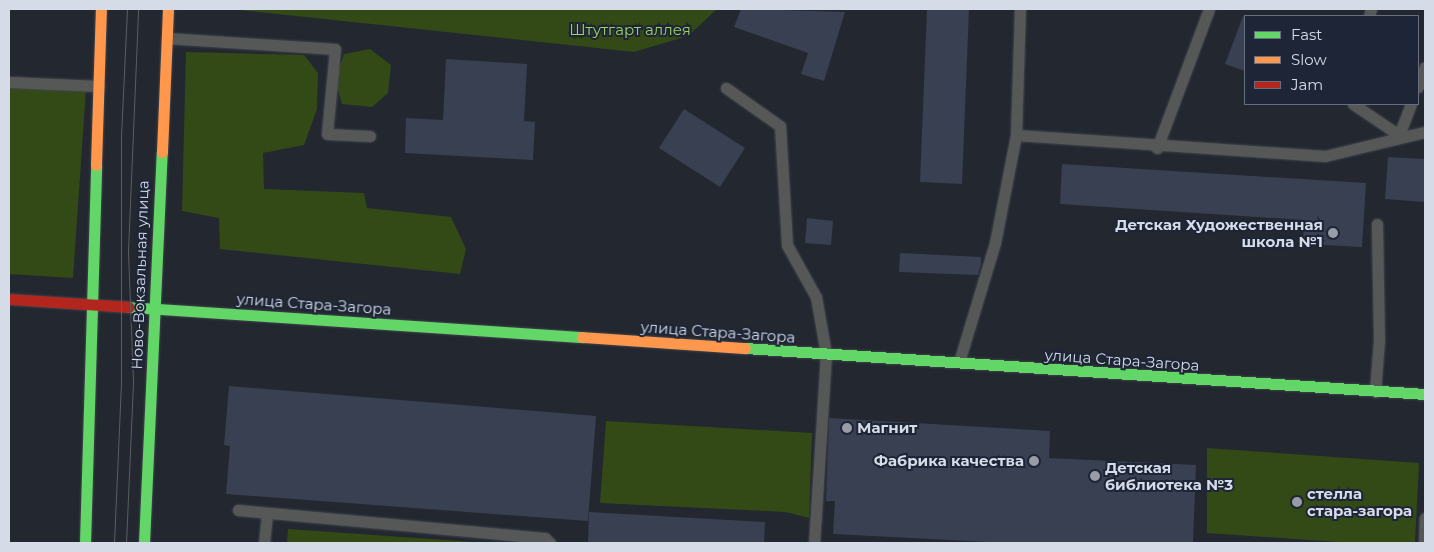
<!DOCTYPE html>
<html>
<head>
<meta charset="utf-8">
<style>
  body { margin:0 }
  #map { position:relative; width:1434px; height:552px; overflow:hidden; background:#232730; font-family:Montserrat,sans-serif }
  div>[style] { position:absolute }
  .green>* { inset:0; background:#334a17 }
  .building>* { inset:0; background:#384051 }
  .roads { filter:drop-shadow(0 0 1px #40454c) drop-shadow(0 0 1px #40454c) }
  .lane>* { height:11px; margin:-5.5px; padding:0 5.5px; transform-origin:5.5px; border-radius:5.5px; background:#555857 }
  .fast>* { height:11px; margin:-5.5px; padding:0 5.5px; transform-origin:5.5px; border-radius:5.5px; background:#63d668 }
  .slow>* { height:11px; margin:-5.5px; padding:0 5.5px; transform-origin:5.5px; border-radius:5.5px; background:#ff974d }
  .jam>* { height:11px; margin:-5.5px; padding:0 5.5px; transform-origin:5.5px; border-radius:5.5px; background:#b3261e }
  .tram>* { height:1px; margin:-0.5px; padding:0 0.5px; transform-origin:0.5px; border-radius:0.5px; background:#5c5e60 }
  .dots>* { width:14px; height:14px; translate:-50% -50%; box-sizing:border-box; border:2px solid #1d2536; border-radius:50% }
  span { translate:-50% -50%; white-space:nowrap; text-align:center; line-height:1.15; -webkit-text-stroke:4px #1d2536; paint-order:stroke }
  .park-label { font-size:15px; color:#9ed261 }
  .poi-label { font-size:15px; color:#d5dbe7; font-weight:700 }
  .right { translate:-100% -50%; text-align:right }
  .left { translate:0 -50%; text-align:left }
  .street-label { font-size:15px; color:#d5dbe7 }
  .frame { position:absolute; inset:0; border:10px solid #d5dbe7; pointer-events:none }
  .legend { position:absolute; left:1244px; top:15px; width:175px; height:90px; box-sizing:border-box; background:#1d2536; border:1px solid #676e7d; margin:0; padding:6px 9px; list-style:none; font-size:15px; color:#d5dbe7 }
  .legend li { display:flex; align-items:center; gap:10px; height:25px }
  .legend b { width:25px; border:1px solid #676e7d }
</style>
</head>
<body>
<div id="map">
  <div class="green">
    <i style="clip-path:polygon(230px 9px,717px 9px,688px 36px,634px 52px)"></i>
    <i style="clip-path:polygon(370px 49px,391px 65px,388px 93px,372px 107px,342px 104px,335px 81px,344px 54px)"></i>
    <i style="clip-path:polygon(186px 52px,304px 55px,318px 73px,317px 109px,304px 145px,263px 153px,264px 189px,364px 193px,367px 208px,451px 217px,466px 249px,460px 274px,220px 249px,219px 218px,182px 211px)"></i>
    <i style="clip-path:polygon(9px 85px,86px 90px,73px 278px,9px 274px)"></i>
    <i style="clip-path:polygon(606px 421px,812px 433px,809px 518px,786px 512px,600px 503px)"></i>
    <i style="clip-path:polygon(1207px 448px,1419px 463px,1415px 543px,1353px 543px,1207px 533px)"></i>
    <i style="clip-path:polygon(288px 529px,488px 543px,287px 543px)"></i>
  </div>
  <div class="building">
    <i style="clip-path:polygon(741px 9px,845px 12px,824px 81px,801px 74px,808px 53px,734px 27px)"></i>
    <i style="clip-path:polygon(927px 9px,969px 9px,962px 184px,920px 182px)"></i>
    <i style="clip-path:polygon(1243px 16px,1245px 16px,1245px 71px,1225px 64px)"></i>
    <i style="clip-path:polygon(446px 59px,527px 64px,524px 121px,535px 122px,533px 160px,405px 153px,406px 118px,443px 120px)"></i>
    <i style="clip-path:polygon(684px 109px,745px 148px,720px 187px,659px 148px)"></i>
    <i style="clip-path:polygon(1388px 157px,1425px 159px,1425px 202px,1385px 199px)"></i>
    <i style="clip-path:polygon(1062px 164px,1366px 183px,1362px 247px,1303px 244px,1304px 220px,1060px 204px)"></i>
    <i style="clip-path:polygon(807px 218px,833px 221px,831px 245px,805px 243px)"></i>
    <i style="clip-path:polygon(900px 253px,981px 257px,981px 264px,978px 275px,899px 272px)"></i>
    <i style="clip-path:polygon(229px 386px,596px 416px,588px 521px,226px 494px,230px 446px,224px 445px)"></i>
    <i style="clip-path:polygon(829px 418px,1050px 431px,1049px 458px,1196px 465px,1193px 543px,1008px 543px,833px 534px,835px 501px,826px 501px)"></i>
    <i style="clip-path:polygon(589px 512px,765px 522px,764px 543px,588px 543px)"></i>
  </div>
  <div class="roads">
    <div class="lane">
      <i style="left:1369px;top:16px;width:7px;rotate:-74deg"></i>
      <i style="left:167px;top:38px;width:168px;rotate:3.7deg"></i>
      <i style="left:335px;top:49px;width:85px;rotate:95.4deg"></i>
      <i style="left:327px;top:134px;width:43px;rotate:2.7deg"></i>
      <i style="left:9px;top:82px;width:90px;rotate:2.5deg"></i>
      <i style="left:1418px;top:87px;width:21px;rotate:-71deg"></i>
      <i style="left:726px;top:88px;width:66px;rotate:35.1deg"></i>
      <i style="left:780px;top:126px;width:119px;rotate:86.6deg"></i>
      <i style="left:787px;top:245px;width:60px;rotate:60.9deg"></i>
      <i style="left:816px;top:297px;width:58px;rotate:80deg"></i>
      <i style="left:826px;top:354px;width:189px;rotate:93.6deg"></i>
      <i style="left:1353px;top:104px;width:55px;rotate:34deg"></i>
      <i style="left:1399px;top:135px;width:33px;rotate:-69deg"></i>
      <i style="left:1016px;top:135px;width:310px;rotate:3.9deg"></i>
      <i style="left:1325px;top:156px;width:103px;rotate:-13.5deg"></i>
      <i style="left:1157px;top:148px;width:148px;rotate:-69.5deg"></i>
      <i style="left:959px;top:362px;width:124px;rotate:-73.2deg"></i>
      <i style="left:995px;top:243px;width:110px;rotate:-79deg"></i>
      <i style="left:1016px;top:135px;width:126px;rotate:-88.2deg"></i>
      <i style="left:1375px;top:392px;width:52px;rotate:-85.6deg"></i>
      <i style="left:1379px;top:340px;width:116px;rotate:-91deg"></i>
      <i style="left:238px;top:510px;width:308px;rotate:5.2deg"></i>
      <i style="left:545px;top:538px;width:7px;rotate:45deg"></i>
      <i style="left:264px;top:543px;width:29px;rotate:-84deg"></i>
      <i style="left:1424px;top:543px;width:25px;rotate:-88deg"></i>
    </div>
    <div class="fast">
      <i style="left:129px;top:307px;width:454px;rotate:3.8deg"></i>
      <i style="left:745px;top:348px;width:682px;rotate:3.87deg"></i>
      <i style="left:85px;top:543px;width:378px;rotate:-88.3deg"></i>
      <i style="left:144px;top:543px;width:391px;rotate:-87.4deg"></i>
    </div>
    <div class="slow">
      <i style="left:162px;top:152px;width:143px;rotate:-87.6deg"></i>
      <i style="left:96px;top:165px;width:156px;rotate:-88.2deg"></i>
      <i style="left:582px;top:337px;width:163px;rotate:3.9deg"></i>
    </div>
    <div class="jam">
      <i style="left:9px;top:299px;width:120px;rotate:3.8deg"></i>
    </div>
  </div>
  <div class="tram">
    <i style="left:114px;top:543px;width:163px;rotate:-87.5deg"></i>
    <i style="left:121px;top:380px;width:244px;rotate:-90deg"></i>
    <i style="left:121px;top:136px;width:127px;rotate:-87.3deg"></i>
    <i style="left:126px;top:543px;width:161px;rotate:-87.5deg"></i>
    <i style="left:133px;top:382px;width:131px;rotate:-92.2deg"></i>
    <i style="left:128px;top:251px;width:242px;rotate:-87.6deg"></i>
  </div>
  <div class="dots">
    <i style="left:1333px;top:233px;background:#979ca7"></i>
    <i style="left:847px;top:428px;background:#979ca7"></i>
    <i style="left:1034px;top:461px;background:#979ca7"></i>
    <i style="left:1095px;top:476px;background:#979ca7"></i>
    <i style="left:1297px;top:502px;background:#979ca7"></i>
  </div>
  <div class="park-label">
    <span style="left:630px;top:30px">Штутгарт аллея</span>
  </div>
  <div class="poi-label">
    <span class="right" style="left:1323px;top:233px">Детская Художественная<br>школа №1</span>
    <span class="left" style="left:857px;top:428px">Магнит</span>
    <span class="right" style="left:1024px;top:461px">Фабрика качества</span>
    <span class="left" style="left:1105px;top:476px">Детская<br>библиотека №3</span>
    <span class="left" style="left:1307px;top:502px">стелла<br>стара-загора</span>
  </div>
  <div class="street-label">
    <span style="left:140px;top:275px;rotate:-88deg">Ново-Вокзальная улица</span>
    <span style="left:314px;top:304px;rotate:4deg">улица Стара-Загора</span>
    <span style="left:718px;top:332px;rotate:4deg">улица Стара-Загора</span>
    <span style="left:1122px;top:360px;rotate:4deg">улица Стара-Загора</span>
  </div>
  <div class="frame"></div>
  <ul class="legend">
  <li><b style="height:6px;background:#63d668"></b>Fast</li>
  <li><b style="height:6px;background:#ff974d"></b>Slow</li>
  <li><b style="height:6px;background:#b3261e"></b>Jam</li>
  </ul>
</div>
</body>
</html>
